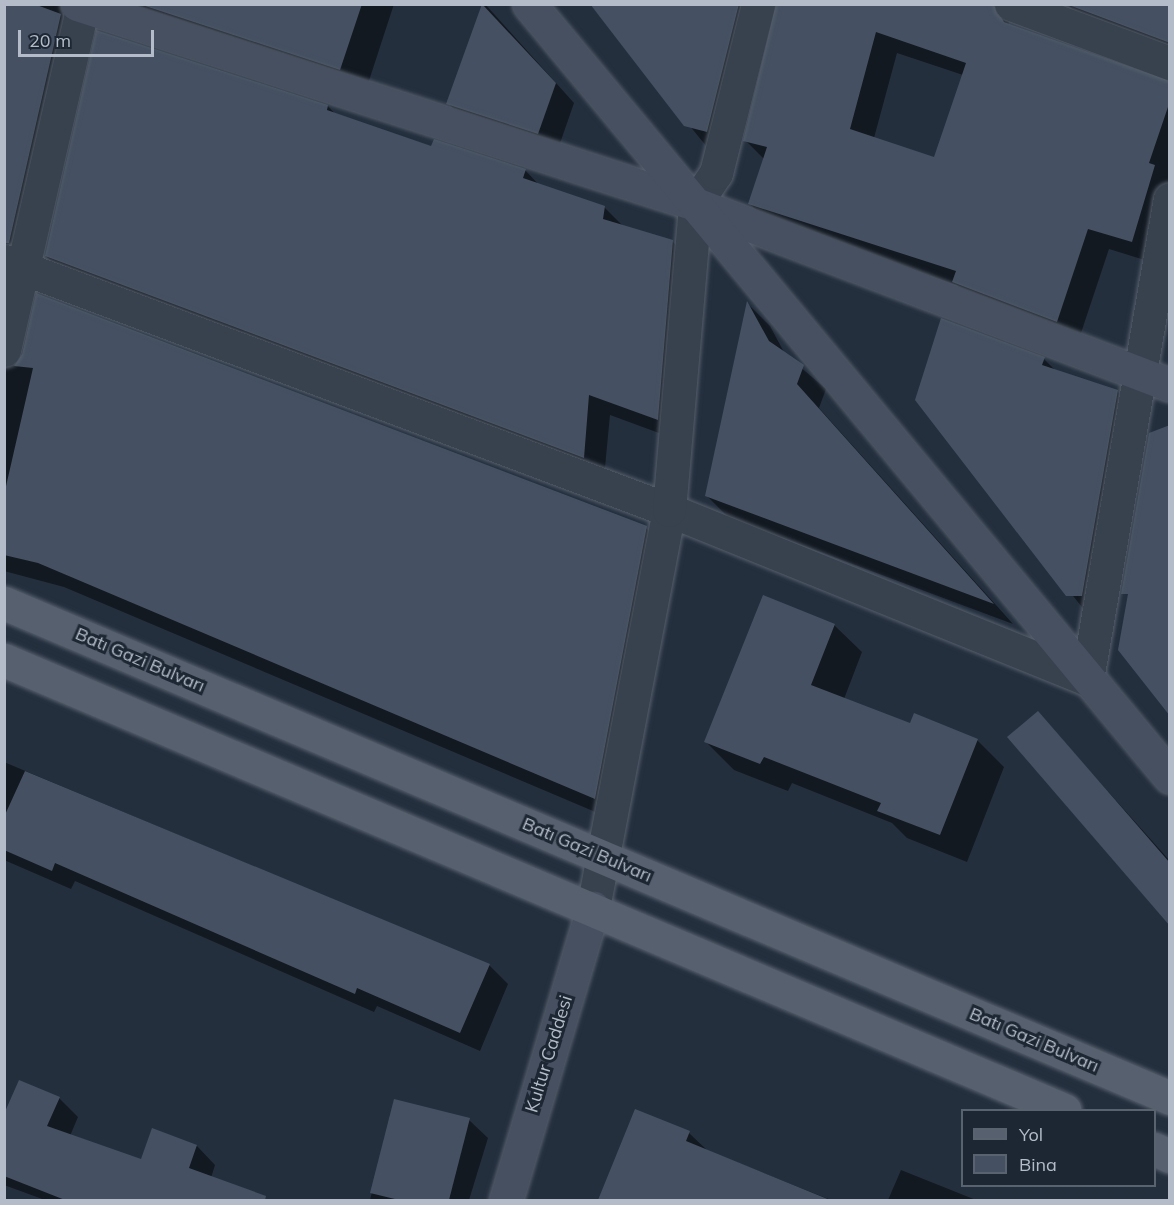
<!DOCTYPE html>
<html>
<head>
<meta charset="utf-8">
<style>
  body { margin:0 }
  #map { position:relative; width:1174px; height:1205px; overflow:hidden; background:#242f3e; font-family:Mulish,sans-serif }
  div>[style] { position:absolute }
  .shadow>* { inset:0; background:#0007 }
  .building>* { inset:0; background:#455162 }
  .roads { filter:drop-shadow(0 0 2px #565f6c) drop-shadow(0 0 2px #565f6c) }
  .street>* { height:33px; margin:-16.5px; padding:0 16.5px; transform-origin:16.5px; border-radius:16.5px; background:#38414e }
  .secondary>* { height:33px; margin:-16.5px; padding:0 16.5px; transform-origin:16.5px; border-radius:16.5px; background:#465061 }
  .primary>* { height:33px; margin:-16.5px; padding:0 16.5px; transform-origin:16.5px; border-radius:16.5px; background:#56606e }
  span { translate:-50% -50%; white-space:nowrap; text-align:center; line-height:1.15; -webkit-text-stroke:6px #1d2633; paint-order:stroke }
  .street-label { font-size:18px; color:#b4bcc9 }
  .frame { position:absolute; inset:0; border:6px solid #b4bcc9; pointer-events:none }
  .legend { position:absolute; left:961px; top:1109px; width:195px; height:78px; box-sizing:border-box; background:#1d2633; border:2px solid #59626f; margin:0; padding:8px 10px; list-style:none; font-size:18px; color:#b4bcc9 }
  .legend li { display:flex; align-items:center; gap:12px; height:30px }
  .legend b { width:30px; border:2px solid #59626f }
  .scale { position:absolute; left:18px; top:30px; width:136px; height:27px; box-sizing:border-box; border:3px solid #b4bcc9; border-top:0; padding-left:8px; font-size:18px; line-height:21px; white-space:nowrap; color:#b4bcc9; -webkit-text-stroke:4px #1d2633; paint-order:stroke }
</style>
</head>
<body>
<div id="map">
  <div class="shadow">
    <i style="clip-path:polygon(4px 4px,394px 4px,365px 93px,88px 15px,13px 366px,19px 363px,37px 295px,646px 528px,670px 552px,619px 822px,64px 587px,4px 571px)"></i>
    <i style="clip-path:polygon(485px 4px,574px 103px,557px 152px,467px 122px,448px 103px)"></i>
    <i style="clip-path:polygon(evenodd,590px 4px,1015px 4px,1007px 28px,1170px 82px,1170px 240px,1164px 266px,1109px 249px,1078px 342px,975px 303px,957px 285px,771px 225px,750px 204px,765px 160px,745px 140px,777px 7px,761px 20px,707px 147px,590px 4px,897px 53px,963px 75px,935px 158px,874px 138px,897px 53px)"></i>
    <i style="clip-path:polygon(1067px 4px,1170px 4px,1170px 57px,1086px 24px)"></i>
    <i style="clip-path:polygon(328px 106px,336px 115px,432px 148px,525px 170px,540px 186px,604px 207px,624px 227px,672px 241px,693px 262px,678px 440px,610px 415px,604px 478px,67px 277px,46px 256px)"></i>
    <i style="clip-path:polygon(748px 304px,770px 326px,785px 354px,826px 389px,819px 408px,1013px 624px,729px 518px,706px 495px)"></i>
    <i style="clip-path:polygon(1044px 359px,1057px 372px,1117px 391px,1143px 416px,1093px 621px,917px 400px)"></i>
    <i style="clip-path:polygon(834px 625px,862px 652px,844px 699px,911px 725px,977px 740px,1004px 767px,967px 862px,907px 838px,892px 823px,792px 783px,788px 791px,734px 770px,706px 742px)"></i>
    <i style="clip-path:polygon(1038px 713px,1170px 861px,1170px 923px)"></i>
    <i style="clip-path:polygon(4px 762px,489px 965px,508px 984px,480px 1051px,377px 1006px,374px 1012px,75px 881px,71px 889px,4px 860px)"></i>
    <i style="clip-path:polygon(59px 1098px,78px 1117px,70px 1136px,142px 1160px,152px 1130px,197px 1146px,215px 1165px,211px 1178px,238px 1187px,251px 1200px,45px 1200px,4px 1185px,4px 1110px)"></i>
    <i style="clip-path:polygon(395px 1101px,469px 1120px,488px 1138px,469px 1200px,370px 1200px)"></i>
    <i style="clip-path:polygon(689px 1133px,708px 1151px,831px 1200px,601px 1198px)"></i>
    <i style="clip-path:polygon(901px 1170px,976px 1200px,888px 1200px)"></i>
  </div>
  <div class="building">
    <i style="clip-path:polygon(4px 4px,34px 4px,61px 14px,9px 243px,4px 243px)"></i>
    <i style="clip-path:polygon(139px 4px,362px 4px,340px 70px)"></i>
    <i style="clip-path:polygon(482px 4px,556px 83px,538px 134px,446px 104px)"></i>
    <i style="clip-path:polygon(590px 4px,739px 4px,707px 132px,684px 126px)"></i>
    <i style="clip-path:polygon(evenodd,776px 4px,993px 4px,1004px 22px,1170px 81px,1170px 101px,1149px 163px,1155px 165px,1132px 242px,1088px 229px,1057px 322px,952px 282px,956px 271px,748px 204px,767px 147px,743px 141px,776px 4px,876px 32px,966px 63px,934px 157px,850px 129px,876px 32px)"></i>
    <i style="clip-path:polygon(1066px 4px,1170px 4px,1170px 43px)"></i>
    <i style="clip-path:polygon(96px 30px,328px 105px,327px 110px,431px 146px,434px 139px,526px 169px,523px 178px,605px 206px,603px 219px,673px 240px,658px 420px,589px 395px,584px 458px,45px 256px)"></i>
    <i style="clip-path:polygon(36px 293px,647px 526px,595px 799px,38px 563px,4px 555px,4px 495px,33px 368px,14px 366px,22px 354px)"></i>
    <i style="clip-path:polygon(747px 301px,769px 341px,804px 365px,797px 384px,994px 604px,705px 496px)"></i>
    <i style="clip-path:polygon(941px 318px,1045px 357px,1042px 365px,1118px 390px,1082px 596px,1066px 596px,915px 400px)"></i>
    <i style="clip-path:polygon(1170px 425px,1170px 716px,1118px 650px,1128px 594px,1121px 594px,1149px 433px)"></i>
    <i style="clip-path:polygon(763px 595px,835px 624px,811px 685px,910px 723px,914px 713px,978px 739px,940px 835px,877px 811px,881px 803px,764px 757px,760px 764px,704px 742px)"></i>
    <i style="clip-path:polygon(1038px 711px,1170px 863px,1170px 926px,1007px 737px)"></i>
    <i style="clip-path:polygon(25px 771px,490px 964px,460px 1033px,357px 988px,355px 994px,55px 863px,52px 871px,4px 850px,4px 817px)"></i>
    <i style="clip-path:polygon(19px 1080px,60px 1097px,47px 1126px,141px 1159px,152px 1128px,197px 1145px,189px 1168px,266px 1196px,265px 1200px,65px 1200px,4px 1176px,4px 1114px)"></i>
    <i style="clip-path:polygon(394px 1099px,470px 1118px,449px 1200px,399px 1200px,370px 1193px)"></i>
    <i style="clip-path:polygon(635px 1109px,690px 1131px,686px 1141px,830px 1200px,598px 1200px)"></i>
  </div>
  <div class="roads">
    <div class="street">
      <i style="left:1011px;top:4px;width:170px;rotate:20.4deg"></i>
      <i style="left:4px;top:261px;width:710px;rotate:20.53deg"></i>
      <i style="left:669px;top:510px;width:451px;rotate:22deg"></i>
      <i style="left:1087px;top:679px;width:487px;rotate:-80.2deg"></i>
      <i style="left:4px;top:350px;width:355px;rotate:-77.1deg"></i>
      <i style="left:593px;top:908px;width:405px;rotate:-79.2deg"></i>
      <i style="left:669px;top:510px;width:307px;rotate:-85.1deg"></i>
      <i style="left:695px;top:204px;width:37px;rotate:-56deg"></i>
      <i style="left:716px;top:173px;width:174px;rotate:-76deg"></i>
    </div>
    <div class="secondary">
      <i style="left:77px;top:4px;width:650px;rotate:17.93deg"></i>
      <i style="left:695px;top:204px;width:508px;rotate:20.86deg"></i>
      <i style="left:529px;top:4px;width:1004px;rotate:50.33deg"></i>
      <i style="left:506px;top:1200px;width:305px;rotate:-73.4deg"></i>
    </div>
    <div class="primary">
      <i style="left:4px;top:603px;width:1267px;rotate:23deg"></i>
      <i style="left:4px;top:660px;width:1152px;rotate:23deg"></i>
      <i style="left:1154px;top:1149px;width:17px;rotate:24deg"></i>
    </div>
  </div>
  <div class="street-label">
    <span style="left:140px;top:660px;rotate:23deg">Batı Gazi Bulvarı</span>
    <span style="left:587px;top:850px;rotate:23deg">Batı Gazi Bulvarı</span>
    <span style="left:1034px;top:1040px;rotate:23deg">Batı Gazi Bulvarı</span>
    <span style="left:549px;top:1054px;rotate:-73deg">Kultur Caddesi</span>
  </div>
  <div class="frame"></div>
  <ul class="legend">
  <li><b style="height:8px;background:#56606e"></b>Yol</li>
  <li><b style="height:16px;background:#455162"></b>Bina</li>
  </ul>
  <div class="scale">20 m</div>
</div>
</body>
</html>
